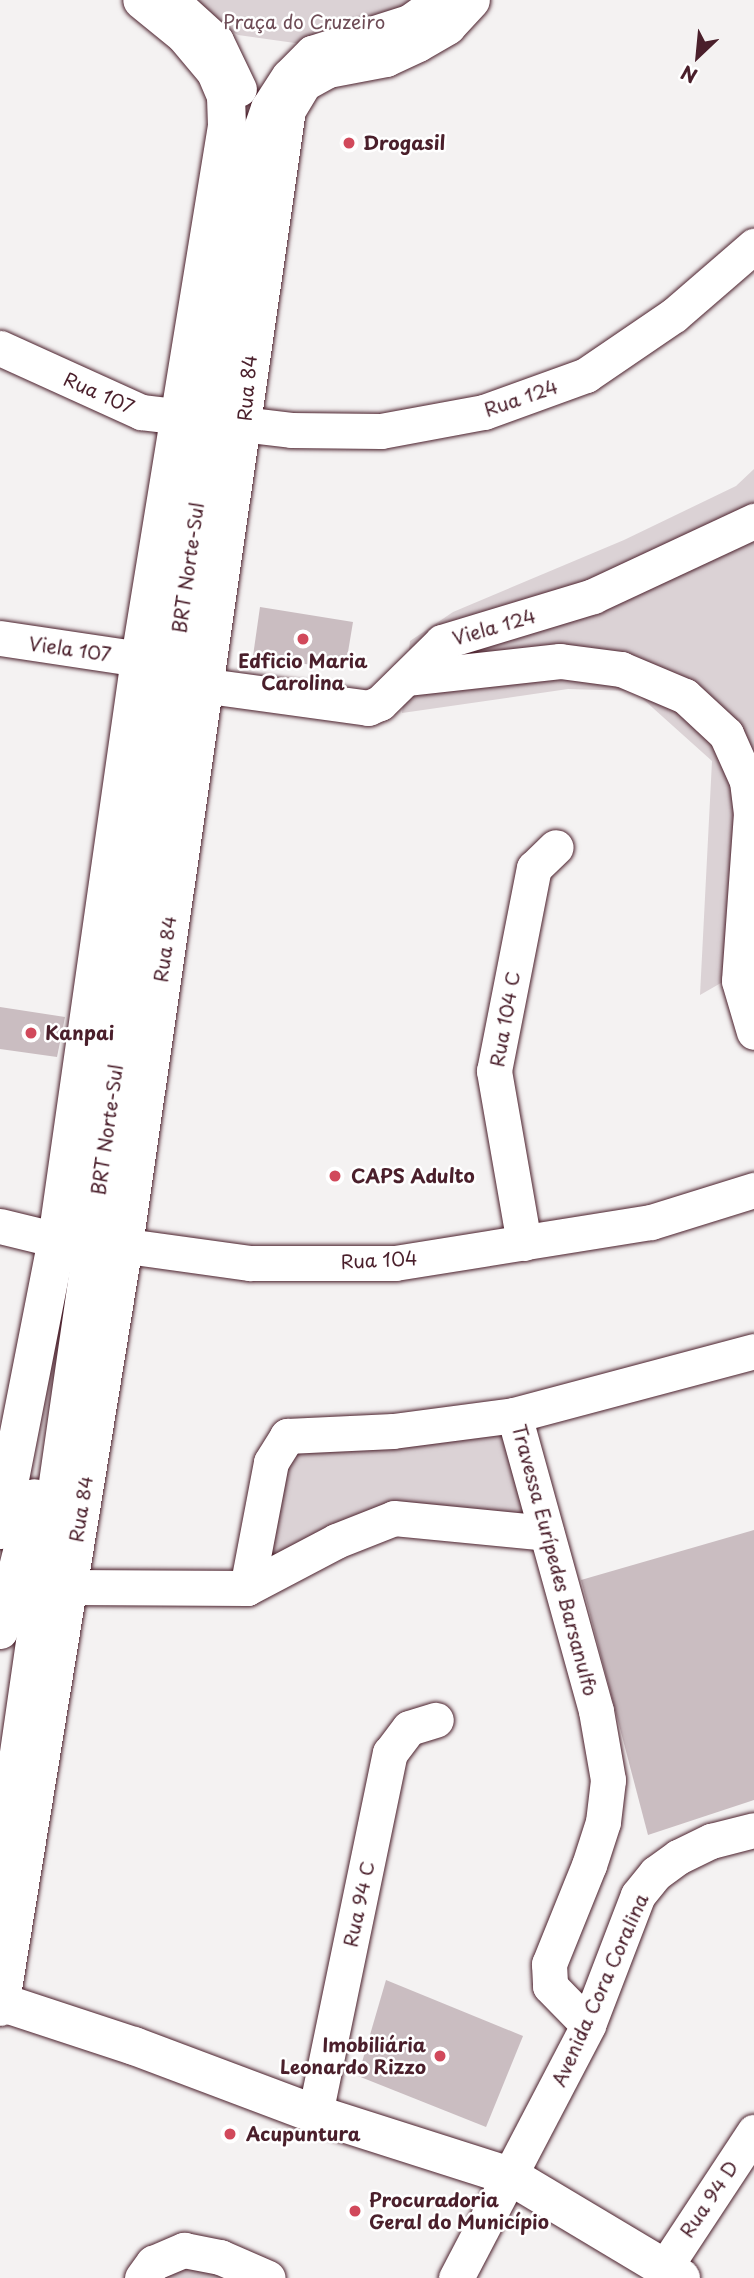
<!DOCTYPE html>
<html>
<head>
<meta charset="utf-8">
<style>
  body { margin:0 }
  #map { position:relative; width:754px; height:2278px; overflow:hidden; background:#f4f2f2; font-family:"Playpen Sans",sans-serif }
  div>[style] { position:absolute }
  .green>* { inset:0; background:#dbd2d5 }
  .building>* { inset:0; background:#cabdc1 }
  .roads { filter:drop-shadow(0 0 2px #4a1f2b) drop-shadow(0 0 2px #4a1f2b) }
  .minor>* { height:35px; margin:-17.5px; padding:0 17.5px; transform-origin:17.5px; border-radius:17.5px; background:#fff }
  .major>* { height:38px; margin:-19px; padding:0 19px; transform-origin:19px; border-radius:19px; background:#fff }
  .dots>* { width:19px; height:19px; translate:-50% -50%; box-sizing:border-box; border:4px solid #fff; border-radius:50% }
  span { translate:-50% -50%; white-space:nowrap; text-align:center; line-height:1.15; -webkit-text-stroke:5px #fff; paint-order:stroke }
  .park-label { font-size:19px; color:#6e4c56 }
  .poi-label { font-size:19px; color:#4a1f2b; font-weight:700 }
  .left { translate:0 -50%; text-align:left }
  .right { translate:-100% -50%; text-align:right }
  .street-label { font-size:19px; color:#4a1f2b }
  .north { position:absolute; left:663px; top:21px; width:70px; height:70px; -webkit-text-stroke:5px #fff; paint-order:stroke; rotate:206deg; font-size:19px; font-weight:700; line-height:28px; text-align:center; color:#4a1f2b }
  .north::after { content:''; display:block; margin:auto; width:24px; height:32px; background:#4a1f2b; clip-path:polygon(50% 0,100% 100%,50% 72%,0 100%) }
</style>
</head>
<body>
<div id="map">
  <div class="green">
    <i style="clip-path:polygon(180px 0,428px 0,302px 44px,238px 35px)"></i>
    <i style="clip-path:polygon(754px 469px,754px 964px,700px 995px,712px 761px,634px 691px,568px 689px,402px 713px,410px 641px,453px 612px,624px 540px,736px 486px)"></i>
    <i style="clip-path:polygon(504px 1429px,535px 1522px,389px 1506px,265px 1570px,278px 1485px,296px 1448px)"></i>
    <i style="clip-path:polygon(179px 2267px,250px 2278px,164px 2278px)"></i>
  </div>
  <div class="building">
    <i style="clip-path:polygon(260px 607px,353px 622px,345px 670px,253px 656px)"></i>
    <i style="clip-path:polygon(0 1007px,65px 1017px,57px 1057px,0 1049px)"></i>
    <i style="clip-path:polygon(754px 1530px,754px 1800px,648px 1835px,581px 1580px)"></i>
    <i style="clip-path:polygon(386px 1980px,523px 2036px,486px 2127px,358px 2076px)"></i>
  </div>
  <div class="roads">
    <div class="minor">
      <i style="left:173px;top:2px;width:58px;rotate:42.2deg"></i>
      <i style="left:216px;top:41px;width:53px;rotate:64.4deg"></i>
      <i style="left:0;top:348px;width:155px;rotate:24.4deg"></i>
      <i style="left:141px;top:412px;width:151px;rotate:6.8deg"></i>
      <i style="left:291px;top:430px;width:90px;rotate:0.6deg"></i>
      <i style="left:381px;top:431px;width:105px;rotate:-10.5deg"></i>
      <i style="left:484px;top:412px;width:109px;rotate:-19.9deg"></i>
      <i style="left:586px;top:375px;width:107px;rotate:-34.3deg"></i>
      <i style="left:674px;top:315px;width:106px;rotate:-40.8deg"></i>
      <i style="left:0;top:638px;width:142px;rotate:8.5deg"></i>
      <i style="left:406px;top:678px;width:155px;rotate:-6.3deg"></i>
      <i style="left:560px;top:661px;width:62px;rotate:7.5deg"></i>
      <i style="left:621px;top:669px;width:69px;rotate:22.9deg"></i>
      <i style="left:685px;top:696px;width:56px;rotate:42.8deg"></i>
      <i style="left:726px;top:734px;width:51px;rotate:65.9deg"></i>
      <i style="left:747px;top:781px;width:32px;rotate:83deg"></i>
      <i style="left:751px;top:813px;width:168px;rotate:94.1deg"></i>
      <i style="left:739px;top:981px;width:53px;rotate:73.6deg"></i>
      <i style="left:201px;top:685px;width:169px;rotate:7.8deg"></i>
      <i style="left:368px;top:708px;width:13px;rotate:-23deg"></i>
      <i style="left:380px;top:703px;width:87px;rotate:-44.5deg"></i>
      <i style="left:442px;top:642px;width:158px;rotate:-16.9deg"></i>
      <i style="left:593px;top:596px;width:178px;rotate:-25deg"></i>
      <i style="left:0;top:1226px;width:59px;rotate:13.8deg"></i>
      <i style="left:57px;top:1240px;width:34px;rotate:2deg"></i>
      <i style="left:91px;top:1241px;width:161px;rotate:7.9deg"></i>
      <i style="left:250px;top:1263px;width:145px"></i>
      <i style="left:395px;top:1263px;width:259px;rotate:-9.1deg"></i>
      <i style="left:651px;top:1222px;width:108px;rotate:-17.3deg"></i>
      <i style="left:524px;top:1243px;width:175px;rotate:-99.9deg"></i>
      <i style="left:494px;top:1071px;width:207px;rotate:-78.9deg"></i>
      <i style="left:534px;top:868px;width:30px;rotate:-44deg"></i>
      <i style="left:514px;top:1415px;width:307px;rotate:74.5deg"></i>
      <i style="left:596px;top:1711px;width:70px;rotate:80.1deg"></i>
      <i style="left:608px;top:1780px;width:42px;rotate:96.8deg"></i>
      <i style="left:603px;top:1822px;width:45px;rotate:108deg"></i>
      <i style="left:589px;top:1865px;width:107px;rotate:112deg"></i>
      <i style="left:549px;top:1964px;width:22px;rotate:87deg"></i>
      <i style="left:550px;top:1986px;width:54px;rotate:45.7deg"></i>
      <i style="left:69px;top:1587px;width:178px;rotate:0.3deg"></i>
      <i style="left:247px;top:1588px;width:101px;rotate:-27.8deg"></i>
      <i style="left:336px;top:1541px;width:62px;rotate:-21.6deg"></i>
      <i style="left:394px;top:1518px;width:153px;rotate:5.6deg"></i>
      <i style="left:247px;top:1588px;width:128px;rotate:-79.2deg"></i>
      <i style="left:271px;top:1462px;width:31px;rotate:-58deg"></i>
      <i style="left:287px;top:1436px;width:106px;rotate:-2.7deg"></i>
      <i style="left:393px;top:1431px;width:122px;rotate:-7.5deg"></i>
      <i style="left:514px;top:1415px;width:248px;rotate:-14.9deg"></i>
      <i style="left:0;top:1631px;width:139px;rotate:-75.9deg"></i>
      <i style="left:0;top:1870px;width:1462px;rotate:-81.78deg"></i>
      <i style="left:209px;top:423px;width:276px;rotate:-80.8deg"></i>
      <i style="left:253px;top:151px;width:46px;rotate:-70.8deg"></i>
      <i style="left:268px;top:108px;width:38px;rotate:-57deg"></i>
      <i style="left:289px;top:76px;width:33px;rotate:-45deg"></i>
      <i style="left:312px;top:53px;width:102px;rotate:-17.7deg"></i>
      <i style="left:409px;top:22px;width:39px;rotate:-35deg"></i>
      <i style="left:315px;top:2114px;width:369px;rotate:-78.3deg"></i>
      <i style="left:390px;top:1753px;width:31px;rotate:-53deg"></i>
      <i style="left:409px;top:1728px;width:28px;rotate:-17deg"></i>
      <i style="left:665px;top:2267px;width:162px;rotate:-56.6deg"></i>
      <i style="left:142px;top:2278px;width:19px;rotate:-54deg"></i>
      <i style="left:153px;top:2263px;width:34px;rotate:-23deg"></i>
      <i style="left:184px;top:2250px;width:37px;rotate:11deg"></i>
      <i style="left:220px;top:2257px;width:52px;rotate:23.6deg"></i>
      <i style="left:456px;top:2278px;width:285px;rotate:-62.4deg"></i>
      <i style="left:588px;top:2025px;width:139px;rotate:-69deg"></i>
      <i style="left:638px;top:1895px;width:28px;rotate:-51deg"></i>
      <i style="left:656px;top:1873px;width:27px;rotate:-36deg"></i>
      <i style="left:678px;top:1857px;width:37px;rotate:-26deg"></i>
      <i style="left:711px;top:1841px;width:44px;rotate:-14.3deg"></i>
    </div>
    <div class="major">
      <i style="left:0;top:1530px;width:296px;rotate:-78.9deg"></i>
      <i style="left:57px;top:1240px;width:587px;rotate:-81.87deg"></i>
      <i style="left:140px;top:659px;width:540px;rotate:-80.73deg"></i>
      <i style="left:227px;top:126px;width:30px;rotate:-92deg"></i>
      <i style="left:226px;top:96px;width:26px;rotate:-113deg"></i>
      <i style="left:216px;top:72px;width:48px;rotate:-130deg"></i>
      <i style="left:185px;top:35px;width:55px;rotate:-140.9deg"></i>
      <i style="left:0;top:2002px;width:141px;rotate:18.2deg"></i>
      <i style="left:134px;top:2046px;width:193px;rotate:20.6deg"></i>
      <i style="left:315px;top:2114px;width:207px;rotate:17.7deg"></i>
      <i style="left:512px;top:2177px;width:197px;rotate:30.9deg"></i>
      <i style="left:0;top:2007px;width:772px;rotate:-80.76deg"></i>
      <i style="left:124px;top:1245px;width:1147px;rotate:-81.83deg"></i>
      <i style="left:287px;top:110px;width:31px;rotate:-59deg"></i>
      <i style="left:303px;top:83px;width:29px;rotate:-29deg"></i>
      <i style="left:328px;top:69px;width:59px;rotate:-10.7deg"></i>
      <i style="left:386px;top:58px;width:35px;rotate:-25deg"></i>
      <i style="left:418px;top:43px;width:34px;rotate:-30deg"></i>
      <i style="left:447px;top:26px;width:35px;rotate:-47deg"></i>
    </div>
  </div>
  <div class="dots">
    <i style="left:349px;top:143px;background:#d1495b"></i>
    <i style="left:303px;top:639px;background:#d1495b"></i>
    <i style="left:31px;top:1033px;background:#d1495b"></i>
    <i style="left:335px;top:1176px;background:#d1495b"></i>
    <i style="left:440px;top:2056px;background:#d1495b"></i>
    <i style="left:230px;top:2134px;background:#d1495b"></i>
    <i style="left:355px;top:2211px;background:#d1495b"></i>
  </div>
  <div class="park-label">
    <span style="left:304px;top:22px">Praça do Cruzeiro</span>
  </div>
  <div class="poi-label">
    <span class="left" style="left:363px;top:143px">Drogasil</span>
    <span style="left:303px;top:672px">Edficio Maria<br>Carolina</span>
    <span class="left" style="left:45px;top:1033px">Kanpai</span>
    <span class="left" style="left:351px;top:1176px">CAPS Adulto</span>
    <span class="right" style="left:426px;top:2056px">Imobiliária<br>Leonardo Rizzo</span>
    <span class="left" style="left:246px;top:2134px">Acupuntura</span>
    <span class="left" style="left:369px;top:2211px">Procuradoria<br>Geral do Município</span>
  </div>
  <div class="street-label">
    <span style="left:247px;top:388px;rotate:-85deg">Rua 84</span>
    <span style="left:99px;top:393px;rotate:24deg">Rua 107</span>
    <span style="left:521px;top:398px;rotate:-19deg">Rua 124</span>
    <span style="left:188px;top:568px;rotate:-82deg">BRT Norte-Sul</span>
    <span style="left:494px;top:627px;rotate:-16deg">Viela 124</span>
    <span style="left:70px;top:649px;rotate:8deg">Viela 107</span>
    <span style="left:165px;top:949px;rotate:-82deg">Rua 84</span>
    <span style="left:505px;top:1019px;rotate:-80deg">Rua 104 C</span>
    <span style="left:107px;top:1130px;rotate:-82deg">BRT Norte-Sul</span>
    <span style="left:379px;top:1260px;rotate:-3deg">Rua 104</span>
    <span style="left:81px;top:1509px;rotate:-81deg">Rua 84</span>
    <span style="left:555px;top:1560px;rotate:75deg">Travessa Eurípedes Barsanulfo</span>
    <span style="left:359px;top:1904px;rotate:-78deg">Rua 94 C</span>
    <span style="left:600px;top:1990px;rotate:-66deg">Avenida Cora Coralina</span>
    <span style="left:709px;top:2199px;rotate:-56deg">Rua 94 D</span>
  </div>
  <div class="north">N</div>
</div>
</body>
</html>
